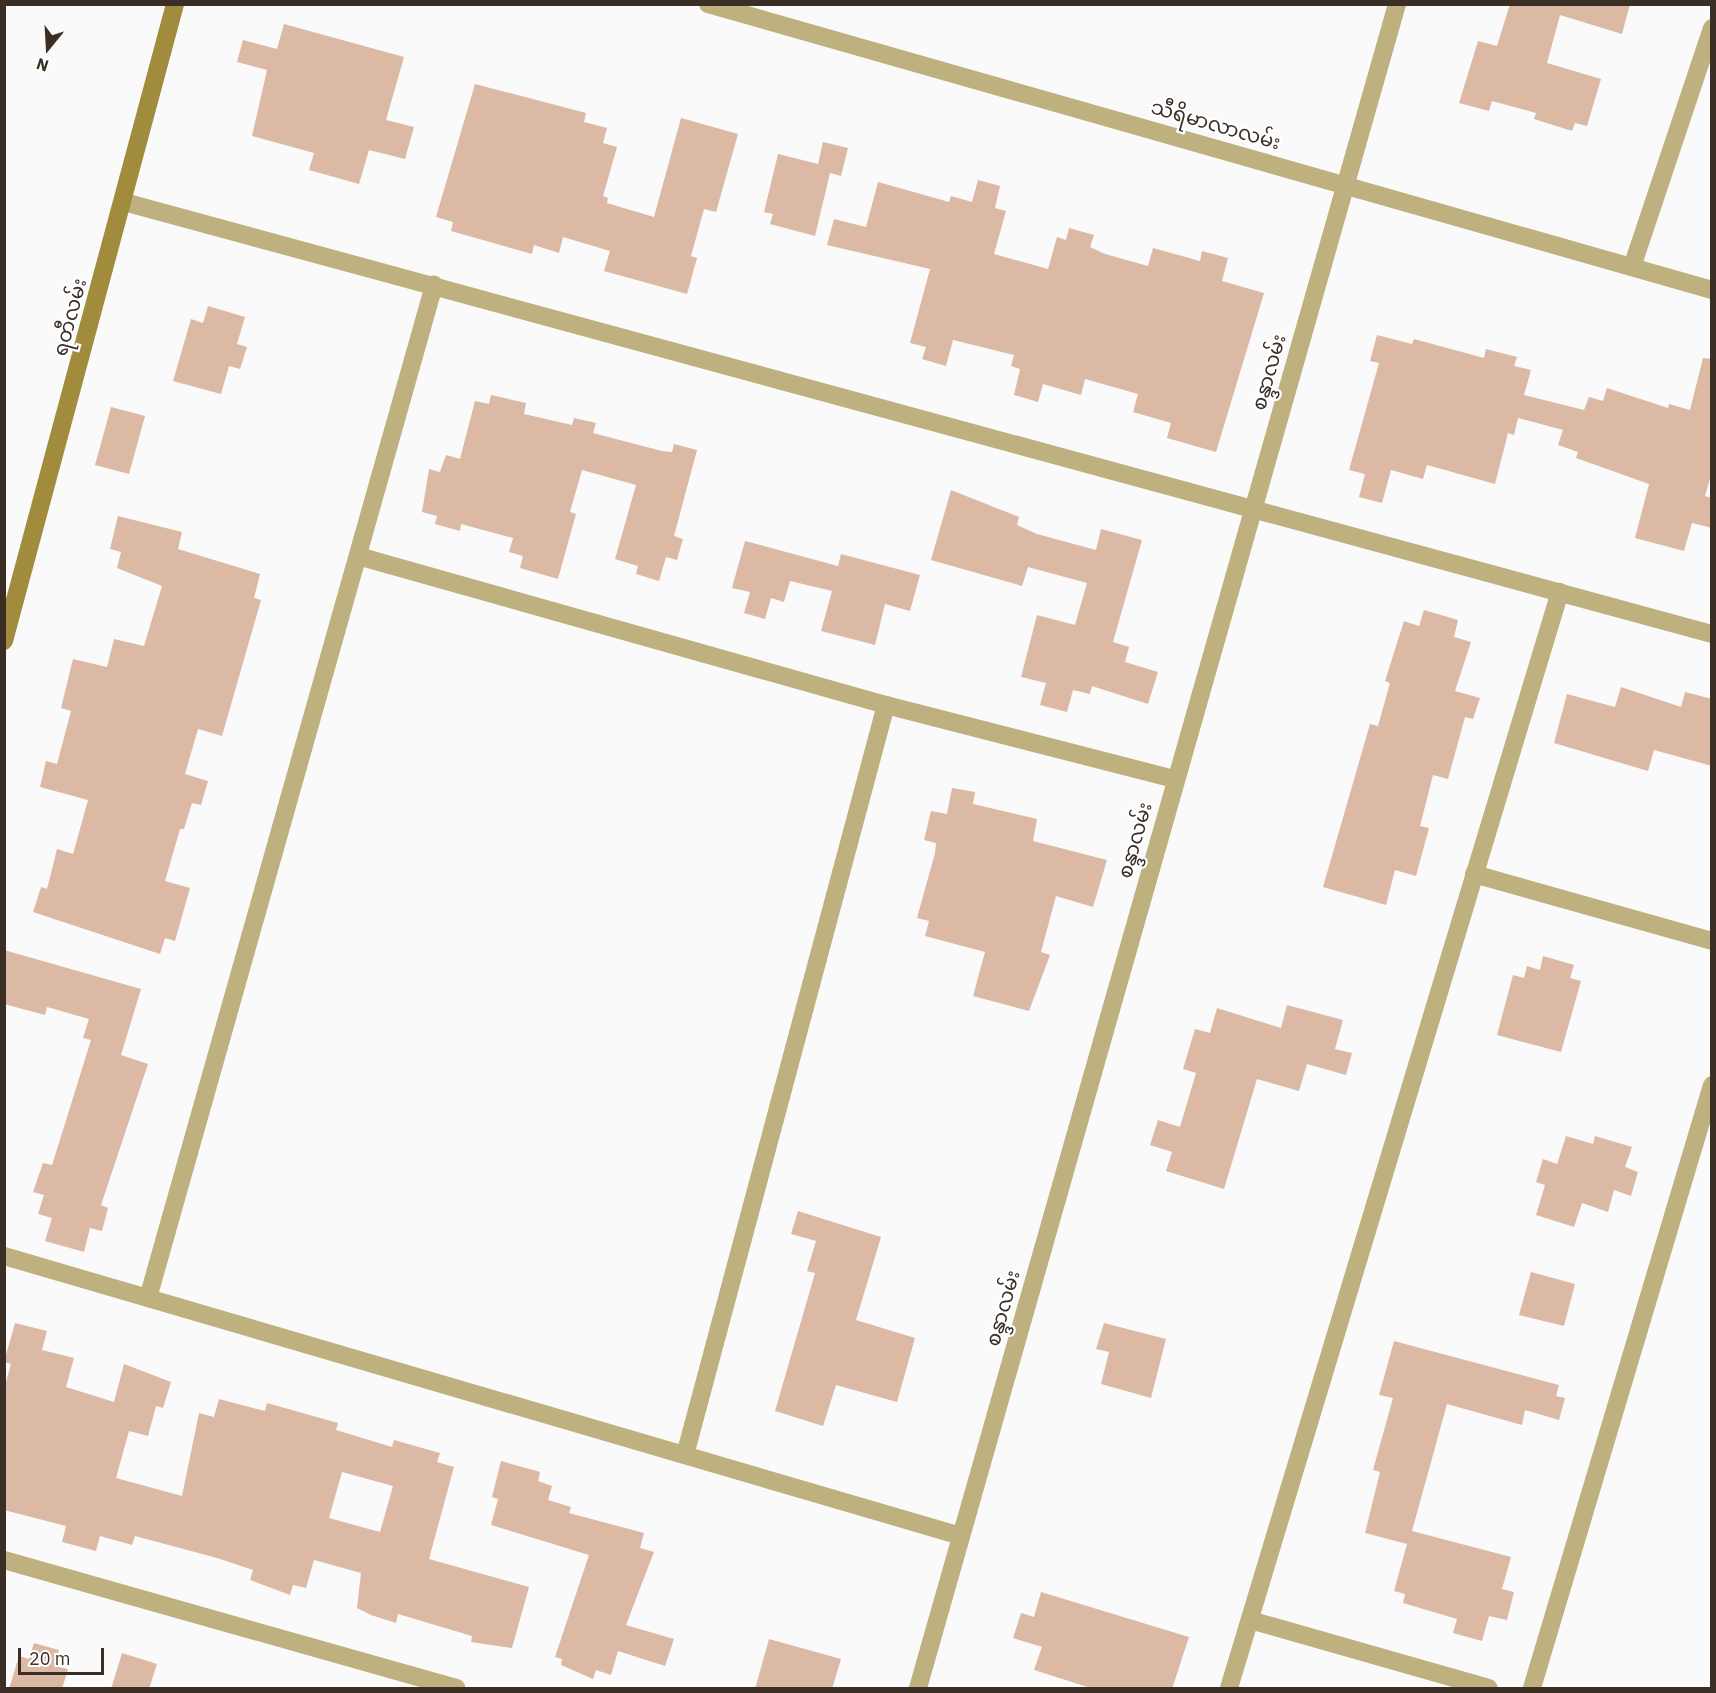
<!DOCTYPE html>
<html>
<head>
<meta charset="utf-8">
<style>
  body { margin:0 }
  #map { position:relative; width:1716px; height:1693px; overflow:hidden; background:#fafafa; font-family:"IBM Plex Sans","Noto Sans Myanmar",sans-serif }
  div>[style] { position:absolute }
  .building>* { inset:0; background:#dbb9a4 }
  .street>* { height:18px; margin:-9px; padding:0 9px; transform-origin:9px; border-radius:9px; background:#beb17f }
  .secondary>* { height:18px; margin:-9px; padding:0 9px; transform-origin:9px; border-radius:9px; background:#a08c3c }
  span { translate:-50% -50%; white-space:nowrap; text-align:center; line-height:1.15; -webkit-text-stroke:4.5px #fff; paint-order:stroke }
  .street-label { font-size:20px; color:#3b2e25 }
  .frame { position:absolute; inset:0; border:6px solid #3b2e25; pointer-events:none }
  .north { position:absolute; left:18px; top:18px; width:60px; height:60px; -webkit-text-stroke:4px #fff; paint-order:stroke; rotate:198deg; font-size:16px; font-weight:700; line-height:24px; text-align:center; color:#3b2e25 }
  .north::after { content:''; display:block; margin:auto; width:21px; height:27px; background:#3b2e25; clip-path:polygon(50% 0,100% 100%,50% 72%,0 100%) }
  .scale { position:absolute; left:18px; top:1648px; width:86px; height:27px; box-sizing:border-box; border:3px solid #3b2e25; border-top:0; padding-left:8px; font-size:18px; line-height:21px; white-space:nowrap; color:#3b2e25; -webkit-text-stroke:4px #fff; paint-order:stroke }
</style>
</head>
<body>
<div id="map">
  <div class="building">
    <i style="clip-path:polygon(1510px 4px,1630px 4px,1622px 34px,1560px 15px,1547px 63px,1601px 79px,1587px 126px,1575px 123px,1572px 131px,1534px 119px,1536px 113px,1492px 101px,1489px 111px,1459px 103px,1478px 41px,1497px 46px)"></i>
    <i style="clip-path:polygon(284px 24px,404px 57px,386px 120px,414px 127px,405px 159px,369px 150px,359px 184px,309px 170px,314px 153px,252px 136px,267px 70px,237px 62px,243px 40px,277px 49px)"></i>
    <i style="clip-path:polygon(475px 84px,586px 113px,584px 122px,607px 128px,603px 143px,617px 147px,603px 196px,608px 198px,607px 203px,654px 217px,681px 118px,738px 134px,716px 212px,704px 209px,691px 256px,697px 258px,687px 294px,604px 271px,610px 251px,563px 237px,559px 253px,534px 245px,532px 254px,451px 231px,453px 222px,436px 217px)"></i>
    <i style="clip-path:polygon(823px 142px,848px 148px,841px 176px,830px 173px,815px 236px,770px 224px,773px 214px,764px 212px,778px 154px,818px 164px)"></i>
    <i style="clip-path:polygon(978px 180px,1000px 186px,995px 208px,1006px 211px,994px 254px,1048px 269px,1057px 237px,1066px 240px,1069px 228px,1094px 235px,1090px 247px,1105px 254px,1148px 266px,1153px 248px,1200px 261px,1202px 251px,1228px 258px,1222px 281px,1264px 293px,1216px 452px,1167px 438px,1171px 423px,1133px 412px,1138px 394px,1085px 379px,1081px 395px,1043px 384px,1038px 402px,1014px 395px,1020px 369px,1011px 366px,1014px 355px,953px 340px,946px 366px,922px 359px,926px 347px,910px 343px,930px 269px,827px 245px,834px 219px,866px 227px,878px 182px,949px 202px,951px 196px,972px 202px)"></i>
    <i style="clip-path:polygon(208px 306px,245px 317px,237px 344px,247px 347px,240px 369px,229px 366px,221px 394px,173px 381px,191px 319px,203px 323px)"></i>
    <i style="clip-path:polygon(1377px 335px,1412px 344px,1414px 339px,1484px 358px,1486px 349px,1517px 357px,1514px 366px,1531px 370px,1524px 395px,1584px 410px,1589px 397px,1603px 401px,1607px 388px,1668px 408px,1669px 404px,1690px 410px,1703px 358px,1712px 359px,1712px 472px,1705px 496px,1712px 498px,1712px 528px,1692px 523px,1684px 551px,1635px 538px,1649px 484px,1576px 458px,1578px 452px,1558px 445px,1563px 430px,1518px 418px,1514px 435px,1508px 433px,1495px 484px,1427px 465px,1423px 479px,1391px 470px,1382px 503px,1359px 497px,1365px 474px,1349px 470px,1379px 363px,1370px 361px)"></i>
    <i style="clip-path:polygon(491px 395px,526px 403px,524px 414px,572px 425px,574px 418px,596px 423px,593px 433px,662px 451px,672px 452px,674px 444px,697px 450px,674px 536px,683px 539px,677px 560px,666px 557px,659px 581px,636px 574px,638px 566px,615px 559px,636px 485px,582px 470px,570px 512px,576px 514px,558px 579px,520px 568px,523px 556px,509px 552px,513px 538px,461px 524px,460px 531px,435px 524px,437px 516px,422px 512px,429px 469px,440px 472px,446px 455px,460px 459px,475px 401px,489px 404px)"></i>
    <i style="clip-path:polygon(111px 407px,145px 416px,129px 474px,95px 465px)"></i>
    <i style="clip-path:polygon(951px 490px,1019px 517px,1017px 525px,1037px 534px,1096px 550px,1101px 529px,1142px 540px,1113px 642px,1129px 647px,1125px 662px,1158px 672px,1148px 704px,1092px 686px,1090px 694px,1073px 690px,1067px 712px,1040px 705px,1046px 683px,1021px 677px,1037px 615px,1075px 625px,1087px 583px,1028px 567px,1022px 586px,931px 560px)"></i>
    <i style="clip-path:polygon(118px 516px,182px 532px,178px 549px,260px 574px,254px 598px,261px 600px,222px 736px,198px 729px,185px 774px,208px 781px,201px 805px,192px 803px,184px 829px,180px 829px,165px 881px,190px 888px,175px 941px,165px 938px,160px 954px,33px 912px,41px 887px,47px 889px,57px 849px,73px 854px,88px 800px,40px 787px,46px 761px,57px 764px,71px 711px,61px 708px,73px 659px,107px 667px,114px 639px,144px 646px,162px 586px,117px 568px,121px 552px,110px 549px)"></i>
    <i style="clip-path:polygon(745px 541px,838px 566px,841px 554px,920px 575px,910px 611px,885px 604px,875px 645px,821px 631px,832px 591px,790px 581px,784px 602px,771px 598px,765px 619px,744px 613px,750px 592px,732px 588px)"></i>
    <i style="clip-path:polygon(1424px 610px,1458px 620px,1454px 637px,1471px 642px,1455px 691px,1480px 698px,1473px 719px,1465px 717px,1448px 779px,1433px 775px,1420px 826px,1429px 828px,1416px 876px,1395px 870px,1386px 905px,1323px 887px,1370px 724px,1378px 726px,1390px 683px,1385px 681px,1404px 621px,1419px 626px)"></i>
    <i style="clip-path:polygon(1621px 687px,1681px 707px,1685px 692px,1712px 699px,1712px 766px,1654px 750px,1648px 771px,1554px 743px,1567px 694px,1615px 707px)"></i>
    <i style="clip-path:polygon(952px 788px,975px 792px,973px 804px,1037px 819px,1033px 841px,1107px 860px,1093px 907px,1056px 896px,1041px 952px,1050px 955px,1029px 1011px,973px 996px,985px 952px,925px 936px,929px 921px,917px 918px,935px 853px,936px 843px,924px 840px,931px 811px,947px 814px)"></i>
    <i style="clip-path:polygon(4px 950px,141px 989px,121px 1055px,148px 1064px,101px 1205px,108px 1208px,102px 1231px,90px 1228px,84px 1252px,45px 1241px,52px 1218px,38px 1214px,44px 1195px,33px 1192px,43px 1163px,52px 1165px,58px 1146px,91px 1040px,83px 1038px,89px 1019px,47px 1007px,45px 1015px,4px 1004px)"></i>
    <i style="clip-path:polygon(1543px 956px,1574px 965px,1570px 978px,1581px 981px,1561px 1052px,1497px 1035px,1513px 975px,1524px 978px,1527px 966px,1540px 970px)"></i>
    <i style="clip-path:polygon(1287px 1005px,1343px 1020px,1335px 1049px,1352px 1053px,1346px 1075px,1307px 1064px,1299px 1091px,1257px 1079px,1224px 1189px,1166px 1171px,1172px 1152px,1150px 1145px,1158px 1120px,1180px 1127px,1196px 1073px,1183px 1069px,1195px 1029px,1210px 1033px,1217px 1008px,1281px 1028px)"></i>
    <i style="clip-path:polygon(1566px 1136px,1593px 1144px,1595px 1136px,1632px 1147px,1625px 1167px,1638px 1172px,1631px 1196px,1614px 1190px,1608px 1212px,1582px 1203px,1574px 1227px,1536px 1215px,1545px 1185px,1536px 1182px,1543px 1159px,1557px 1164px)"></i>
    <i style="clip-path:polygon(798px 1211px,881px 1237px,856px 1320px,915px 1338px,897px 1402px,836px 1385px,823px 1426px,775px 1411px,815px 1273px,807px 1271px,816px 1241px,791px 1234px)"></i>
    <i style="clip-path:polygon(1531px 1272px,1575px 1284px,1564px 1326px,1519px 1315px)"></i>
    <i style="clip-path:polygon(evenodd,15px 1323px,47px 1331px,42px 1350px,74px 1358px,66px 1387px,114px 1402px,124px 1364px,171px 1382px,163px 1408px,156px 1406px,148px 1436px,129px 1431px,116px 1478px,182px 1496px,199px 1413px,214px 1417px,219px 1399px,265px 1411px,267px 1403px,338px 1423px,336px 1430px,392px 1447px,394px 1440px,440px 1453px,437px 1462px,454px 1467px,429px 1559px,529px 1587px,512px 1648px,471px 1642px,472px 1636px,398px 1614px,396px 1623px,371px 1615px,357px 1608px,361px 1573px,314px 1560px,306px 1588px,293px 1585px,290px 1595px,250px 1580px,253px 1570px,217px 1558px,135px 1536px,132px 1545px,100px 1536px,96px 1551px,62px 1542px,66px 1526px,4px 1510px,4px 1389px,11px 1364px,4px 1362px,15px 1323px,342px 1472px,393px 1486px,380px 1532px,329px 1518px,342px 1472px)"></i>
    <i style="clip-path:polygon(1104px 1323px,1166px 1339px,1151px 1398px,1101px 1384px,1109px 1352px,1096px 1349px)"></i>
    <i style="clip-path:polygon(1394px 1341px,1559px 1385px,1556px 1396px,1565px 1398px,1559px 1420px,1525px 1410px,1522px 1425px,1447px 1404px,1412px 1531px,1511px 1557px,1502px 1589px,1514px 1592px,1507px 1620px,1489px 1616px,1482px 1641px,1453px 1633px,1457px 1619px,1403px 1603px,1405px 1594px,1394px 1591px,1407px 1544px,1365px 1533px,1380px 1472px,1373px 1470px,1393px 1398px,1379px 1395px)"></i>
    <i style="clip-path:polygon(501px 1461px,540px 1472px,538px 1481px,552px 1486px,548px 1500px,571px 1507px,569px 1513px,644px 1533px,640px 1548px,654px 1552px,626px 1625px,674px 1639px,665px 1666px,618px 1651px,611px 1675px,596px 1670px,593px 1679px,561px 1665px,562px 1659px,555px 1657px,589px 1555px,491px 1525px,498px 1499px,492px 1497px)"></i>
    <i style="clip-path:polygon(1041px 1592px,1189px 1637px,1172px 1689px,1094px 1689px,1034px 1670px,1042px 1647px,1013px 1638px,1021px 1613px,1034px 1617px)"></i>
    <i style="clip-path:polygon(769px 1639px,841px 1659px,832px 1689px,755px 1689px)"></i>
    <i style="clip-path:polygon(34px 1643px,59px 1650px,55px 1666px,68px 1669px,62px 1689px,9px 1689px,19px 1656px,29px 1659px)"></i>
    <i style="clip-path:polygon(122px 1653px,157px 1664px,149px 1689px,111px 1689px)"></i>
  </div>
  <div class="street">
    <i style="left:708px;top:4px;width:1044px;rotate:15.9deg"></i>
    <i style="left:124px;top:202px;width:1646px;rotate:15.22deg"></i>
    <i style="left:1632px;top:267px;width:252px;rotate:-71.5deg"></i>
    <i style="left:358px;top:556px;width:549px;rotate:15.76deg"></i>
    <i style="left:886px;top:705px;width:298px;rotate:14.4deg"></i>
    <i style="left:1474px;top:874px;width:247px;rotate:15.7deg"></i>
    <i style="left:4px;top:1256px;width:997px;rotate:16.31deg"></i>
    <i style="left:148px;top:1298px;width:1053px;rotate:-74.23deg"></i>
    <i style="left:685px;top:1455px;width:776px;rotate:-75deg"></i>
    <i style="left:4px;top:1560px;width:470px;rotate:15.8deg"></i>
    <i style="left:1250px;top:1620px;width:248px;rotate:15.9deg"></i>
    <i style="left:918px;top:1688px;width:1751px;rotate:-74.12deg"></i>
    <i style="left:1229px;top:1688px;width:1145px;rotate:-73.2deg"></i>
    <i style="left:1532px;top:1688px;width:629px;rotate:-73.38deg"></i>
  </div>
  <div class="secondary">
    <i style="left:4px;top:641px;width:660px;rotate:-74.97deg"></i>
  </div>
  <div class="street-label">
    <span style="left:1216px;top:124px;rotate:16deg">သီရိမာလာလမ်း</span>
    <span style="left:69px;top:317px;rotate:-75deg">ရတီလမ်း</span>
    <span style="left:1268px;top:372px;rotate:-74deg">စန္ဒာလမ်း</span>
    <span style="left:1134px;top:840px;rotate:-74deg">စန္ဒာလမ်း</span>
    <span style="left:1002px;top:1308px;rotate:-74deg">စန္ဒာလမ်း</span>
  </div>
  <div class="frame"></div>
  <div class="north">N</div>
  <div class="scale">20 m</div>
</div>
</body>
</html>
